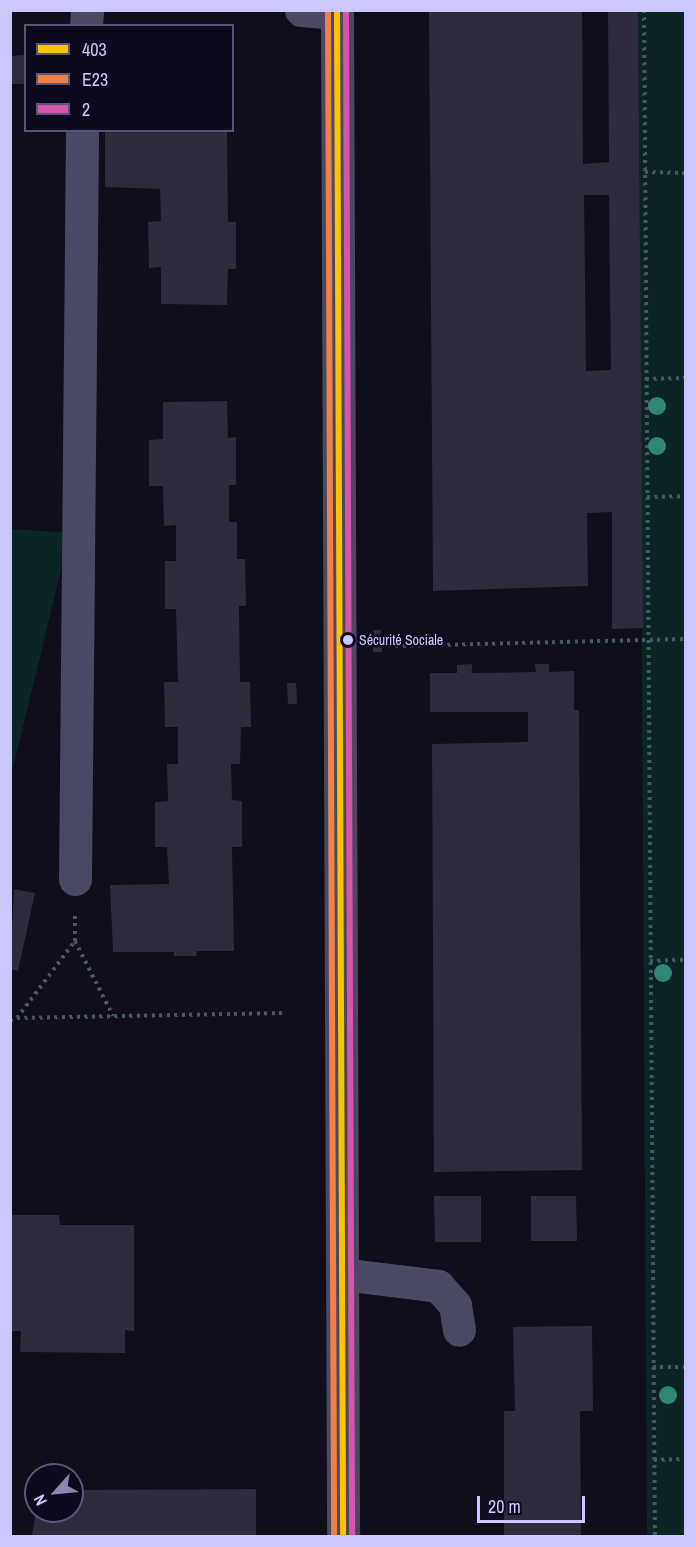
<!DOCTYPE html>
<html>
<head>
<meta charset="utf-8">
<style>
  body { margin:0 }
  #map { position:relative; width:696px; height:1547px; overflow:hidden; background:#100e1a; font-family:"Archivo Narrow",sans-serif }
  div>[style] { position:absolute }
  .green>* { inset:0; background:#0d2425 }
  .building>* { inset:0; background:#2e2b3d }
  .path>* { height:4px; margin-top:-2px; transform-origin:0; background:repeating-linear-gradient(90deg,#455565 0 3px,transparent 0 7.5px) }
  .minor>* { height:33px; margin:-16.5px; padding:0 16.5px; transform-origin:16.5px; border-radius:16.5px; background:#4a4963 }
  .bus-1>* { height:6px; margin:-3px; padding:0 3px; transform-origin:3px; border-radius:3px; background:#fdc300 }
  .bus-2>* { height:6px; margin:-3px; padding:0 3px; transform-origin:3px; border-radius:3px; background:#f08046 }
  .bus-3>* { height:6px; margin:-3px; padding:0 3px; transform-origin:3px; border-radius:3px; background:#d756ad }
  .trees>* { width:18px; height:18px; margin:-9px; border-radius:50%; background:#308675 }
  .dots>* { width:16px; height:16px; translate:-50% -50%; box-sizing:border-box; border:3px solid #0d0a1e; border-radius:50% }
  span { translate:-50% -50%; white-space:nowrap; text-align:center; line-height:1.15; -webkit-text-stroke:5px #0d0a1e; paint-order:stroke }
  .bus-label { font-size:14px; color:#cdc7ff }
  .left { translate:0 -50%; text-align:left }
  .frame { position:absolute; inset:0; border:12px solid #cdc7ff; pointer-events:none }
  .legend { position:absolute; left:24px; top:24px; width:210px; height:108px; box-sizing:border-box; background:#0d0a1e; border:2px solid #5a5678; margin:0; padding:8px 10px; list-style:none; font-size:18px; color:#cdc7ff }
  .legend li { display:flex; align-items:center; gap:12px; height:30px }
  .legend b { width:30px; border:2px solid #5a5678 }
  .north { position:absolute; left:24px; top:1463px; width:60px; height:60px; box-sizing:border-box; background:#0d0a1e; border:2px solid #5a5678; border-radius:50%; rotate:243deg; font-size:16px; font-weight:700; line-height:24px; text-align:center; color:#cdc7ff }
  .north::after { content:''; display:block; margin:auto; width:21px; height:27px; background:#8b86af; clip-path:polygon(50% 0,100% 100%,50% 72%,0 100%) }
  .scale { position:absolute; left:477px; top:1496px; width:108px; height:27px; box-sizing:border-box; border:3px solid #cdc7ff; border-top:0; padding-left:8px; font-size:18px; line-height:21px; white-space:nowrap; color:#cdc7ff; -webkit-text-stroke:4px #0d0a1e; paint-order:stroke }
</style>
</head>
<body>
<div id="map">
  <div class="green">
    <i style="clip-path:polygon(638px 11px,686px 11px,685px 1536px,647px 1536px)"></i>
    <i style="clip-path:polygon(11px 529px,70px 533px,11px 776px)"></i>
  </div>
  <div class="building">
    <i style="clip-path:polygon(evenodd,429px 10px,582px 10px,583px 164px,609px 162px,608px 10px,638px 10px,643px 628px,612px 629px,612px 512px,587px 513px,588px 586px,433px 591px,429px 10px,584px 195px,609px 195px,611px 370px,586px 371px,584px 195px)"></i>
    <i style="clip-path:polygon(25px 55px,26px 84px,10px 84px,10px 56px)"></i>
    <i style="clip-path:polygon(105px 130px,227px 130px,228px 222px,236px 222px,236px 269px,228px 269px,227px 305px,161px 304px,161px 267px,149px 268px,148px 222px,161px 221px,160px 189px,105px 187px)"></i>
    <i style="clip-path:polygon(227px 401px,228px 438px,236px 437px,236px 485px,229px 485px,229px 522px,237px 522px,237px 559px,245px 559px,246px 606px,239px 606px,240px 682px,250px 682px,251px 727px,241px 727px,240px 764px,231px 764px,232px 800px,242px 801px,242px 847px,232px 847px,234px 951px,197px 951px,196px 956px,174px 956px,174px 952px,113px 952px,110px 885px,169px 884px,167px 847px,155px 847px,155px 802px,168px 801px,167px 764px,178px 764px,178px 727px,165px 727px,164px 682px,178px 682px,176px 609px,165px 609px,165px 561px,176px 561px,176px 525px,164px 526px,163px 486px,149px 486px,149px 440px,163px 439px,163px 402px)"></i>
    <i style="clip-path:polygon(373px 630px,381px 630px,382px 652px,373px 652px)"></i>
    <i style="clip-path:polygon(472px 664px,472px 673px,536px 672px,535px 664px,549px 664px,549px 672px,574px 671px,574px 710px,579px 710px,582px 1170px,434px 1172px,432px 744px,528px 742px,528px 712px,430px 712px,430px 673px,457px 673px,457px 665px)"></i>
    <i style="clip-path:polygon(287px 683px,296px 683px,297px 704px,288px 704px)"></i>
    <i style="clip-path:polygon(14px 889px,35px 893px,18px 971px,10px 969px)"></i>
    <i style="clip-path:polygon(434px 1196px,481px 1196px,481px 1242px,435px 1242px)"></i>
    <i style="clip-path:polygon(531px 1196px,576px 1196px,577px 1241px,531px 1241px)"></i>
    <i style="clip-path:polygon(10px 1215px,59px 1215px,60px 1225px,134px 1225px,134px 1331px,125px 1330px,125px 1353px,20px 1352px,21px 1331px,10px 1331px)"></i>
    <i style="clip-path:polygon(592px 1326px,593px 1411px,580px 1411px,581px 1536px,504px 1536px,504px 1411px,515px 1411px,513px 1327px)"></i>
    <i style="clip-path:polygon(256px 1489px,256px 1536px,32px 1536px,36px 1511px,72px 1511px,72px 1490px)"></i>
  </div>
  <div class="path">
    <i style="left:644px;top:10px;width:1526px;rotate:89.59deg"></i>
    <i style="left:645px;top:172px;width:41px;rotate:1.4deg"></i>
    <i style="left:646px;top:379px;width:40px;rotate:-1.4deg"></i>
    <i style="left:647px;top:497px;width:39px;rotate:-1deg"></i>
    <i style="left:395px;top:646px;width:291px;rotate:-1.4deg"></i>
    <i style="left:75px;top:941px;width:84px;rotate:63.1deg"></i>
    <i style="left:650px;top:961px;width:36px;rotate:-2deg"></i>
    <i style="left:17px;top:1018px;width:96px;rotate:-53deg"></i>
    <i style="left:75px;top:941px;width:28px;rotate:-90deg"></i>
    <i style="left:10px;top:1021px;width:8px;rotate:-23deg"></i>
    <i style="left:17px;top:1018px;width:266px;rotate:-1.1deg"></i>
    <i style="left:653px;top:1367px;width:33px"></i>
    <i style="left:654px;top:1460px;width:32px;rotate:-2deg"></i>
  </div>
  <div class="minor">
    <i style="left:301px;top:10px;width:36px;rotate:5deg"></i>
    <i style="left:337px;top:10px;width:1526px;rotate:89.77deg"></i>
    <i style="left:86px;top:26px;width:16px;rotate:-86deg"></i>
    <i style="left:75px;top:879px;width:749px;rotate:-89.46deg"></i>
    <i style="left:342px;top:1274px;width:97px;rotate:7.1deg"></i>
    <i style="left:438px;top:1286px;width:25px;rotate:48deg"></i>
    <i style="left:455px;top:1305px;width:25px;rotate:81deg"></i>
  </div>
  <div class="bus-1">
    <i style="left:337px;top:10px;width:1526px;rotate:89.77deg"></i>
  </div>
  <div class="bus-2">
    <i style="left:328px;top:10px;width:1526px;rotate:89.77deg"></i>
  </div>
  <div class="bus-3">
    <i style="left:346px;top:10px;width:1526px;rotate:89.77deg"></i>
  </div>
  <div class="trees">
    <i style="left:657px;top:406px"></i>
    <i style="left:657px;top:446px"></i>
    <i style="left:663px;top:973px"></i>
    <i style="left:668px;top:1395px"></i>
  </div>
  <div class="dots">
    <i style="left:348px;top:640px;background:#cdc7ff"></i>
  </div>
  <div class="bus-label">
    <span class="left" style="left:359px;top:640px">Sécurité Sociale</span>
  </div>
  <div class="frame"></div>
  <ul class="legend">
  <li><b style="height:8px;background:#fdc300"></b>403</li>
  <li><b style="height:8px;background:#f08046"></b>E23</li>
  <li><b style="height:8px;background:#d756ad"></b>2</li>
  </ul>
  <div class="north">N</div>
  <div class="scale">20 m</div>
</div>
</body>
</html>
